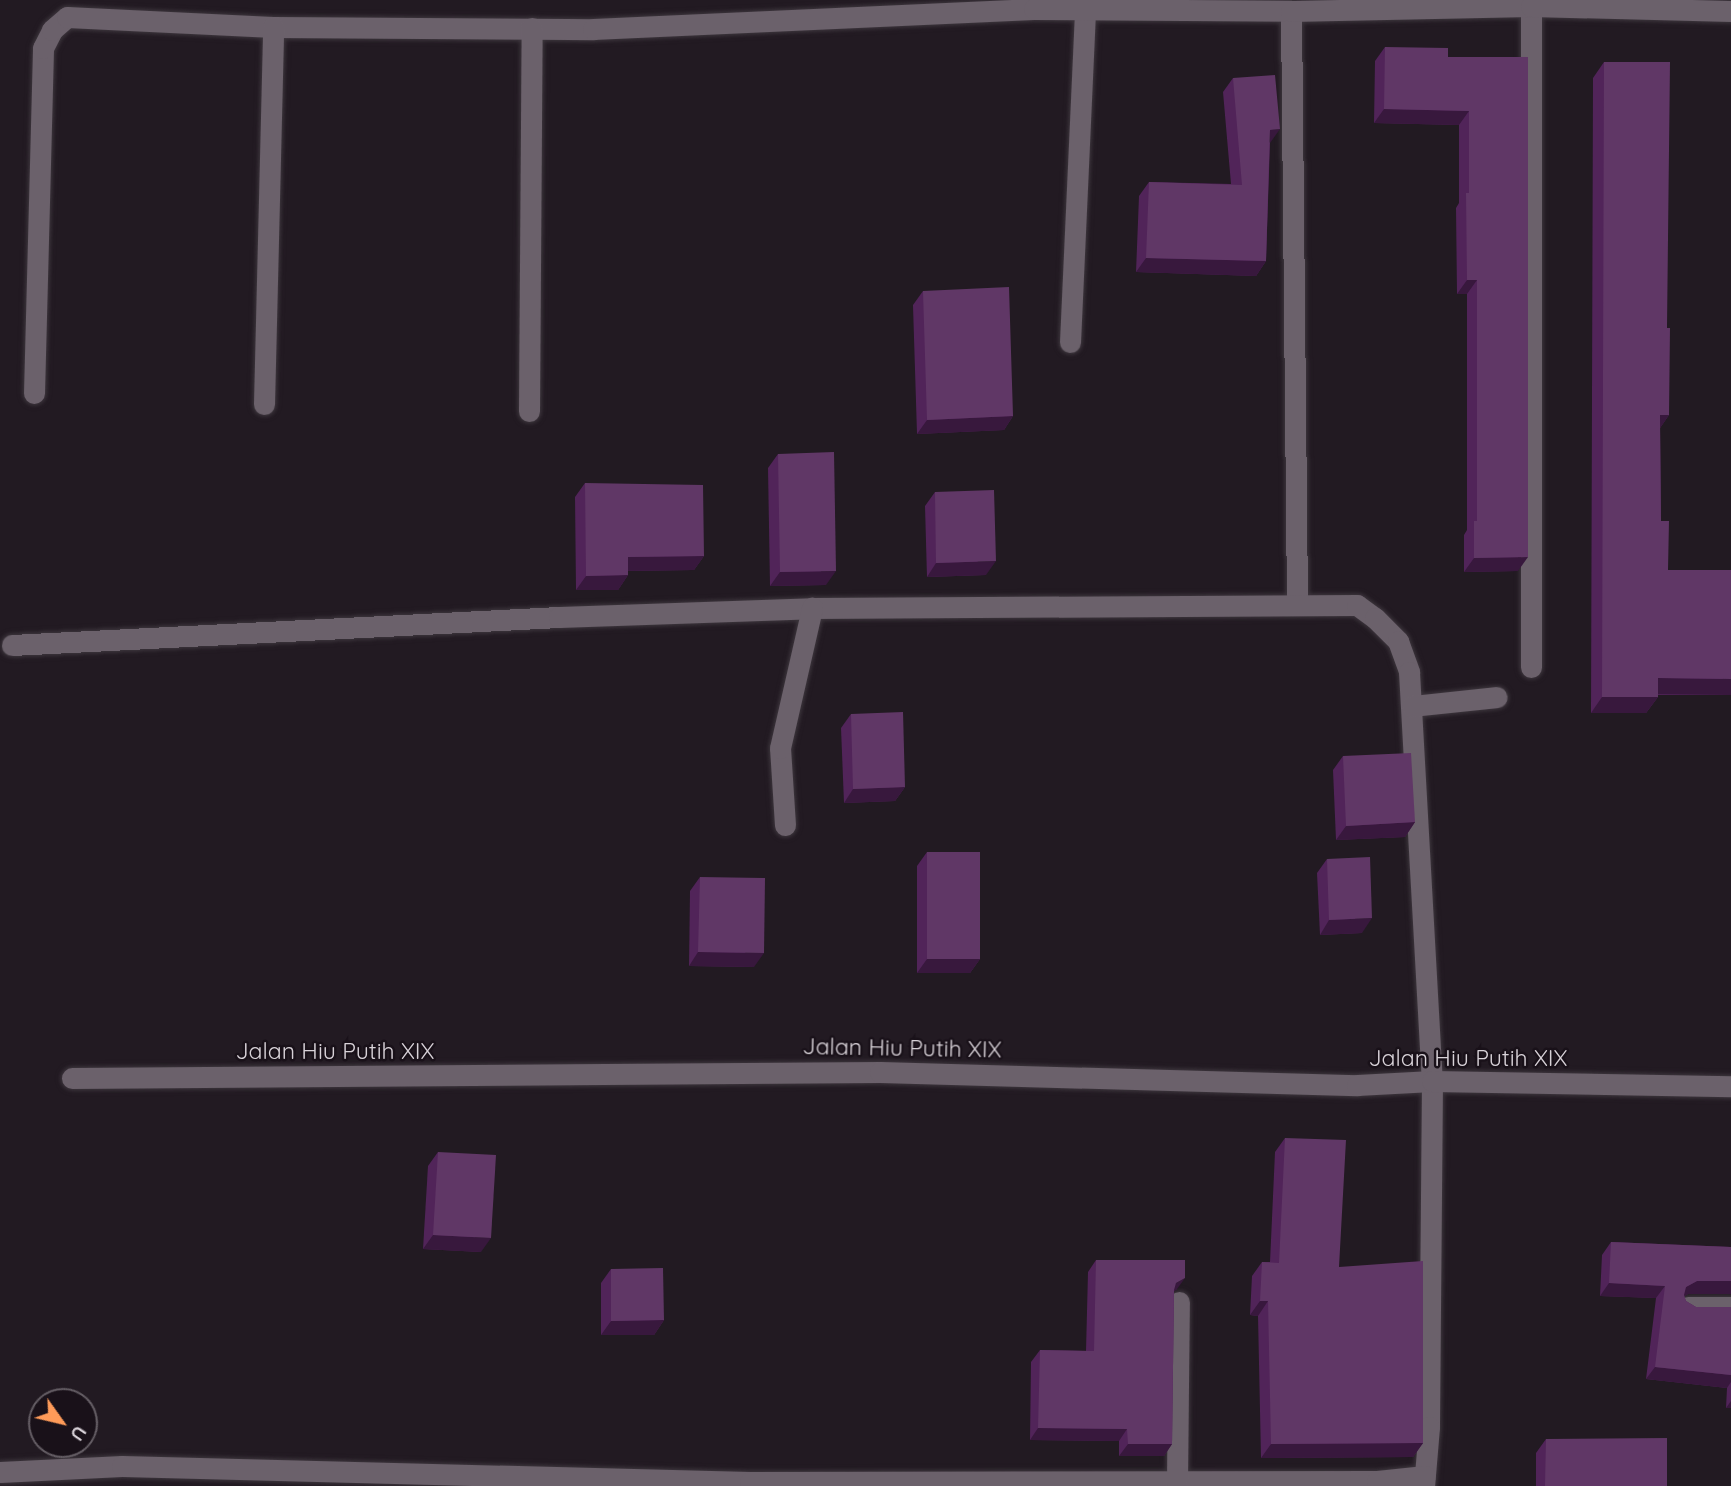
<!DOCTYPE html>
<html>
<head>
<meta charset="utf-8">
<style>
  body { margin:0 }
  #map { position:relative; width:1731px; height:1486px; overflow:hidden; background:#221a22; font-family:Quicksand,sans-serif }
  div>[style] { position:absolute }
  .roads { filter:drop-shadow(0 0 2px #3d363d) drop-shadow(0 0 2px #3d363d) }
  .minor>* { height:21px; margin:-10.5px; padding:0 10.5px; transform-origin:10.5px; border-radius:10.5px; background:#6b616b }
  .wall>* { inset:0; background:#512459 }
  .shaded-wall>* { inset:0; background:#38183d }
  .building>* { inset:0; background:#603766 }
  span { translate:-50% -50%; white-space:nowrap; text-align:center; line-height:1.15; -webkit-text-stroke:5px #191119; paint-order:stroke }
  .street-label { font-size:23px; color:#d8d2d8 }
  .north { position:absolute; left:28px; top:1388px; width:70px; height:70px; box-sizing:border-box; background:#191119; border:2px solid #655e65; border-radius:50%; rotate:124deg; font-size:19px; font-weight:700; line-height:28px; text-align:center; color:#d8d2d8 }
  .north::after { content:''; display:block; margin:auto; width:24px; height:32px; background:#fe9b59; clip-path:polygon(50% 0,100% 100%,50% 72%,0 100%) }
</style>
</head>
<body>
<div id="map">
  <div class="roads">
    <div class="minor">
      <i style="left:1531px;top:6px;width:661px;rotate:90deg"></i>
      <i style="left:1291px;top:11px;width:593px;rotate:89.42deg"></i>
      <i style="left:1070px;top:342px;width:332px;rotate:-87.4deg"></i>
      <i style="left:34px;top:393px;width:345px;rotate:-88.5deg"></i>
      <i style="left:43px;top:48px;width:20px;rotate:-63deg"></i>
      <i style="left:52px;top:30px;width:20px;rotate:-41deg"></i>
      <i style="left:67px;top:17px;width:206px;rotate:2.8deg"></i>
      <i style="left:273px;top:27px;width:320px;rotate:0.4deg"></i>
      <i style="left:593px;top:29px;width:441px;rotate:-2.6deg"></i>
      <i style="left:1034px;top:9px;width:257px;rotate:0.4deg"></i>
      <i style="left:1291px;top:11px;width:240px;rotate:-1.2deg"></i>
      <i style="left:1531px;top:6px;width:200px;rotate:1.4deg"></i>
      <i style="left:264px;top:404px;width:377px;rotate:-88.6deg"></i>
      <i style="left:529px;top:411px;width:383px;rotate:-89.6deg"></i>
      <i style="left:12px;top:645px;width:548px;rotate:-2.93deg"></i>
      <i style="left:559px;top:617px;width:253px;rotate:-2deg"></i>
      <i style="left:812px;top:608px;width:545px;rotate:-0.32deg"></i>
      <i style="left:1357px;top:605px;width:22px;rotate:36deg"></i>
      <i style="left:1375px;top:618px;width:33px;rotate:45deg"></i>
      <i style="left:1398px;top:641px;width:33px;rotate:70deg"></i>
      <i style="left:1409px;top:672px;width:410px;rotate:86.8deg"></i>
      <i style="left:1432px;top:1081px;width:346px;rotate:90.5deg"></i>
      <i style="left:1429px;top:1427px;width:59px;rotate:94.8deg"></i>
      <i style="left:1412px;top:706px;width:85px;rotate:-6deg"></i>
      <i style="left:785px;top:825px;width:77px;rotate:-93.7deg"></i>
      <i style="left:780px;top:748px;width:144px;rotate:-77.1deg"></i>
      <i style="left:72px;top:1078px;width:808px;rotate:-0.43deg"></i>
      <i style="left:880px;top:1072px;width:477px;rotate:1.6deg"></i>
      <i style="left:1357px;top:1085px;width:75px;rotate:-3.1deg"></i>
      <i style="left:1432px;top:1081px;width:299px;rotate:1deg"></i>
      <i style="left:1688px;top:1307px;width:43px"></i>
      <i style="left:0;top:1472px;width:122px;rotate:-2.8deg"></i>
      <i style="left:122px;top:1466px;width:628px;rotate:1.46deg"></i>
      <i style="left:750px;top:1482px;width:627px;rotate:-0.09deg"></i>
      <i style="left:1377px;top:1481px;width:48px;rotate:-5.9deg"></i>
      <i style="left:1177px;top:1481px;width:179px;rotate:-89.4deg"></i>
    </div>
  </div>
  <div class="wall">
    <i style="clip-path:polygon(1385px 47px,1448px 57px,1528px 57px,1518px 571px,1464px 572px,1464px 535px,1467px 530px,1467px 294px,1457px 294px,1456px 208px,1459px 203px,1459px 125px,1374px 123px,1375px 61px)"></i>
    <i style="clip-path:polygon(1604px 62px,1667px 328px,1669px 415px,1660px 428px,1661px 521px,1668px 570px,1731px 695px,1658px 695px,1658px 697px,1646px 713px,1591px 713px,1593px 78px)"></i>
    <i style="clip-path:polygon(1233px 78px,1270px 143px,1266px 261px,1256px 276px,1136px 272px,1139px 196px,1149px 182px,1231px 184px,1223px 92px)"></i>
    <i style="clip-path:polygon(923px 291px,1013px 416px,1004px 430px,917px 434px,913px 305px)"></i>
    <i style="clip-path:polygon(778px 454px,826px 585px,770px 586px,768px 468px)"></i>
    <i style="clip-path:polygon(585px 483px,704px 556px,694px 570px,628px 571px,628px 575px,618px 590px,576px 590px,575px 497px)"></i>
    <i style="clip-path:polygon(935px 492px,986px 575px,927px 577px,925px 506px)"></i>
    <i style="clip-path:polygon(851px 714px,905px 787px,895px 801px,844px 803px,841px 728px)"></i>
    <i style="clip-path:polygon(1343px 756px,1415px 822px,1405px 837px,1336px 840px,1333px 770px)"></i>
    <i style="clip-path:polygon(927px 852px,980px 959px,970px 973px,917px 973px,917px 866px)"></i>
    <i style="clip-path:polygon(1327px 859px,1362px 933px,1320px 935px,1317px 873px)"></i>
    <i style="clip-path:polygon(700px 877px,754px 967px,689px 966px,690px 891px)"></i>
    <i style="clip-path:polygon(1285px 1138px,1339px 1267px,1423px 1443px,1413px 1457px,1261px 1458px,1258px 1316px,1250px 1315px,1252px 1276px,1262px 1262px,1270px 1262px,1275px 1152px)"></i>
    <i style="clip-path:polygon(438px 1152px,481px 1252px,423px 1249px,428px 1166px)"></i>
    <i style="clip-path:polygon(1611px 1242px,1731px 1247px,1731px 1294px,1688px 1294px,1684px 1296px,1686px 1301px,1696px 1307px,1731px 1307px,1731px 1408px,1726px 1408px,1727px 1388px,1646px 1379px,1656px 1298px,1600px 1296px,1602px 1255px)"></i>
    <i style="clip-path:polygon(1096px 1260px,1177px 1289px,1174px 1291px,1172px 1444px,1164px 1456px,1119px 1456px,1119px 1441px,1030px 1440px,1031px 1362px,1040px 1350px,1086px 1351px,1088px 1272px)"></i>
    <i style="clip-path:polygon(611px 1269px,664px 1320px,654px 1335px,601px 1335px,601px 1283px)"></i>
    <i style="clip-path:polygon(1546px 1439px,1667px 1486px,1536px 1486px,1536px 1453px)"></i>
  </div>
  <div class="shaded-wall">
    <i style="clip-path:polygon(1384px 109px,1469px 111px,1459px 125px,1374px 123px)"></i>
    <i style="clip-path:polygon(1280px 129px,1270px 143px,1270px 130px)"></i>
    <i style="clip-path:polygon(1146px 258px,1266px 261px,1256px 276px,1136px 272px)"></i>
    <i style="clip-path:polygon(1467px 280px,1477px 280px,1467px 294px,1457px 294px)"></i>
    <i style="clip-path:polygon(1660px 415px,1669px 415px,1658px 431px)"></i>
    <i style="clip-path:polygon(1013px 416px,1004px 430px,917px 434px,927px 420px)"></i>
    <i style="clip-path:polygon(704px 556px,694px 570px,618px 571px,628px 557px)"></i>
    <i style="clip-path:polygon(1528px 557px,1518px 571px,1464px 572px,1474px 558px)"></i>
    <i style="clip-path:polygon(996px 561px,986px 575px,927px 577px,936px 563px)"></i>
    <i style="clip-path:polygon(836px 571px,826px 585px,770px 586px,780px 572px)"></i>
    <i style="clip-path:polygon(628px 575px,618px 590px,576px 590px,586px 576px)"></i>
    <i style="clip-path:polygon(1658px 678px,1731px 679px,1731px 695px,1647px 694px)"></i>
    <i style="clip-path:polygon(1602px 697px,1658px 697px,1646px 713px,1591px 713px)"></i>
    <i style="clip-path:polygon(905px 787px,895px 801px,844px 803px,853px 789px)"></i>
    <i style="clip-path:polygon(1415px 822px,1405px 837px,1336px 840px,1346px 826px)"></i>
    <i style="clip-path:polygon(1372px 918px,1362px 933px,1320px 935px,1329px 920px)"></i>
    <i style="clip-path:polygon(698px 952px,764px 953px,754px 967px,689px 966px)"></i>
    <i style="clip-path:polygon(927px 959px,980px 959px,970px 973px,917px 973px)"></i>
    <i style="clip-path:polygon(433px 1235px,491px 1238px,481px 1252px,423px 1249px)"></i>
    <i style="clip-path:polygon(1185px 1278px,1177px 1289px,1168px 1295px,1176px 1283px)"></i>
    <i style="clip-path:polygon(1697px 1281px,1731px 1281px,1731px 1294px,1688px 1294px,1677px 1300px,1686px 1287px)"></i>
    <i style="clip-path:polygon(1609px 1283px,1665px 1286px,1656px 1298px,1600px 1296px)"></i>
    <i style="clip-path:polygon(1260px 1301px,1268px 1301px,1258px 1316px,1250px 1315px)"></i>
    <i style="clip-path:polygon(664px 1320px,654px 1335px,601px 1335px,611px 1321px)"></i>
    <i style="clip-path:polygon(1655px 1367px,1731px 1375px,1731px 1382px,1727px 1388px,1646px 1379px)"></i>
    <i style="clip-path:polygon(1731px 1401px,1731px 1408px,1726px 1408px)"></i>
    <i style="clip-path:polygon(1038px 1428px,1127px 1429px,1119px 1441px,1030px 1440px)"></i>
    <i style="clip-path:polygon(1423px 1443px,1413px 1457px,1261px 1458px,1271px 1444px)"></i>
    <i style="clip-path:polygon(1128px 1444px,1172px 1444px,1164px 1456px,1119px 1456px)"></i>
  </div>
  <div class="building">
    <i style="clip-path:polygon(1385px 47px,1448px 48px,1448px 57px,1528px 57px,1528px 557px,1474px 558px,1474px 521px,1477px 521px,1477px 280px,1467px 280px,1466px 193px,1469px 193px,1469px 111px,1384px 109px)"></i>
    <i style="clip-path:polygon(1604px 62px,1670px 62px,1667px 328px,1670px 328px,1669px 415px,1660px 415px,1661px 521px,1669px 521px,1668px 570px,1731px 570px,1731px 679px,1658px 678px,1658px 697px,1602px 697px)"></i>
    <i style="clip-path:polygon(1275px 75px,1280px 129px,1270px 130px,1266px 261px,1146px 258px,1149px 182px,1242px 185px,1233px 78px)"></i>
    <i style="clip-path:polygon(1009px 287px,1013px 416px,927px 420px,923px 291px)"></i>
    <i style="clip-path:polygon(834px 452px,836px 571px,780px 572px,778px 454px)"></i>
    <i style="clip-path:polygon(585px 483px,703px 485px,704px 556px,628px 557px,628px 575px,586px 576px)"></i>
    <i style="clip-path:polygon(994px 490px,996px 561px,936px 563px,935px 492px)"></i>
    <i style="clip-path:polygon(903px 712px,905px 787px,853px 789px,851px 714px)"></i>
    <i style="clip-path:polygon(1411px 753px,1415px 822px,1346px 826px,1343px 756px)"></i>
    <i style="clip-path:polygon(927px 852px,980px 852px,980px 959px,927px 959px)"></i>
    <i style="clip-path:polygon(1370px 857px,1372px 918px,1329px 920px,1327px 859px)"></i>
    <i style="clip-path:polygon(700px 877px,765px 878px,764px 953px,698px 952px)"></i>
    <i style="clip-path:polygon(1285px 1138px,1346px 1140px,1339px 1267px,1423px 1261px,1423px 1443px,1271px 1444px,1268px 1301px,1260px 1301px,1262px 1262px,1279px 1263px)"></i>
    <i style="clip-path:polygon(438px 1152px,496px 1155px,491px 1238px,433px 1235px)"></i>
    <i style="clip-path:polygon(1611px 1242px,1731px 1247px,1731px 1281px,1697px 1281px,1686px 1287px,1684px 1295px,1686px 1301px,1696px 1307px,1731px 1307px,1731px 1375px,1655px 1367px,1665px 1286px,1609px 1283px)"></i>
    <i style="clip-path:polygon(1096px 1260px,1185px 1260px,1185px 1278px,1176px 1283px,1174px 1290px,1172px 1444px,1128px 1444px,1127px 1429px,1038px 1428px,1040px 1350px,1094px 1351px)"></i>
    <i style="clip-path:polygon(663px 1268px,664px 1320px,611px 1321px,611px 1269px)"></i>
    <i style="clip-path:polygon(1667px 1438px,1667px 1486px,1545px 1486px,1546px 1439px)"></i>
  </div>
  <div class="street-label">
    <span style="left:902px;top:1048px;rotate:1deg">Jalan Hiu Putih XIX</span>
    <span style="left:335px;top:1051px">Jalan Hiu Putih XIX</span>
    <span style="left:1468px;top:1058px">Jalan Hiu Putih XIX</span>
  </div>
  <div class="north">U</div>
</div>
</body>
</html>
